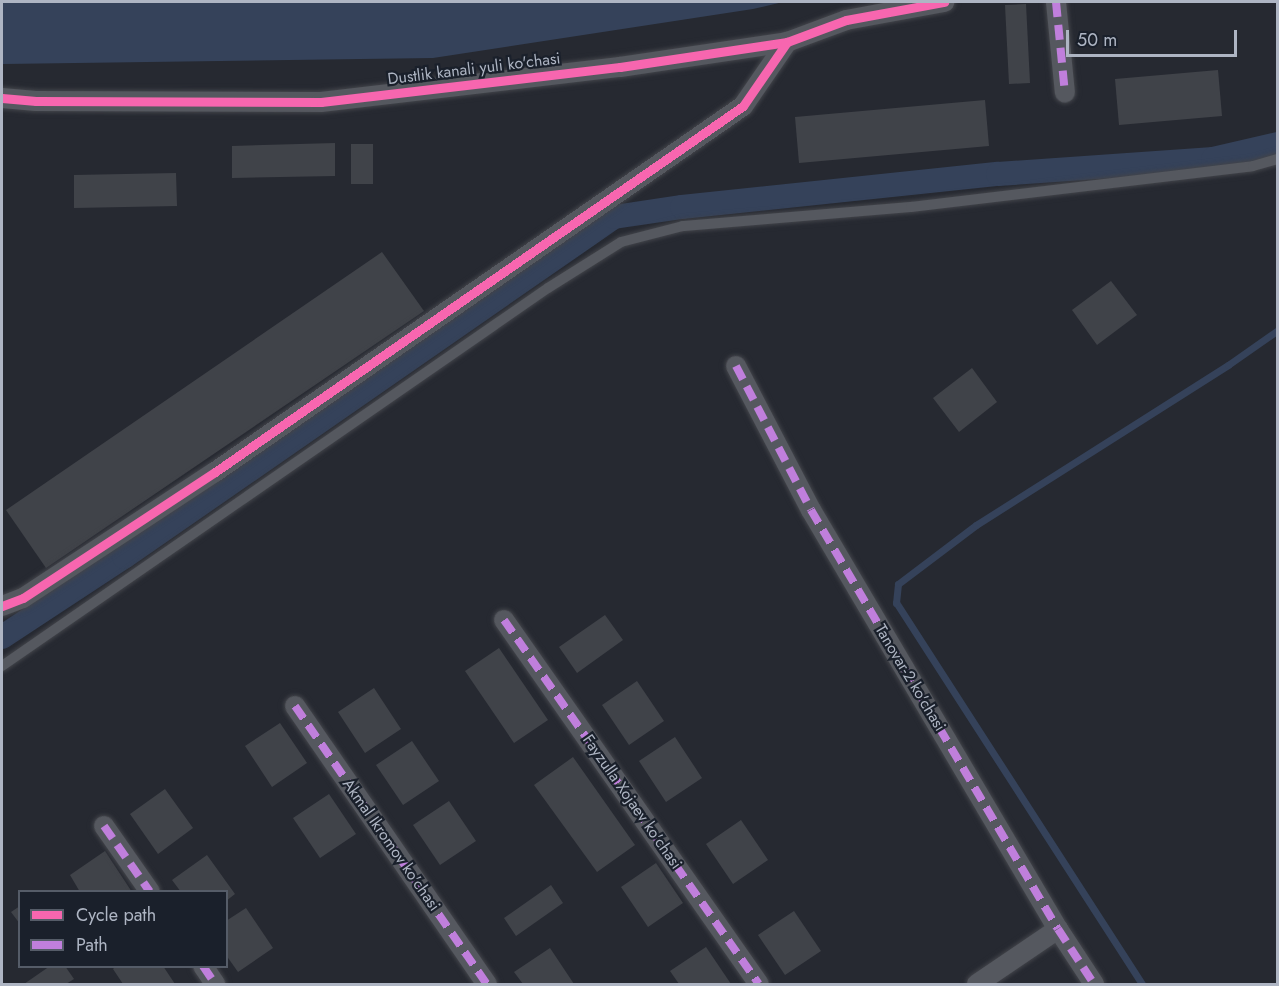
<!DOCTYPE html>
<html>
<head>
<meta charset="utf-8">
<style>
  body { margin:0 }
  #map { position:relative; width:1279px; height:986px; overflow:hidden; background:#262931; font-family:Jost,sans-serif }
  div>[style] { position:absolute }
  .water>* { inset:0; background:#35425a }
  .stream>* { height:7px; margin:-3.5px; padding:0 3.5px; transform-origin:3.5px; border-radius:3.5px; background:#35425a }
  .canal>* { height:24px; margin:-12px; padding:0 12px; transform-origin:12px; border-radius:12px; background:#35425a }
  .building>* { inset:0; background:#404349 }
  .roads { filter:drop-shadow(0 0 2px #42444a) drop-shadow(0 0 2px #42444a) }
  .lane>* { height:10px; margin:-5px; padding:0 5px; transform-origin:5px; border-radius:5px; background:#55585f }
  .street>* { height:20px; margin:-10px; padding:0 10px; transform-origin:10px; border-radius:10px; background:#55585f }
  .quiet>* { height:8px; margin-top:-4px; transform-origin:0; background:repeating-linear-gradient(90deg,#c07fdc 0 15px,transparent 0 23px) }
  .cycleway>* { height:9px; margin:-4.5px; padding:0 4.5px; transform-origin:4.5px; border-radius:4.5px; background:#f766af }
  span { translate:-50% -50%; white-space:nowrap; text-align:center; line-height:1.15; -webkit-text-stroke:4.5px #1a202b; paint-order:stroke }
  .street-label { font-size:16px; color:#aeb5c3 }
  .frame { position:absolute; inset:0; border:3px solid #aeb5c3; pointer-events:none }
  .legend { position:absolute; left:18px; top:890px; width:210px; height:78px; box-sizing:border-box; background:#1a202b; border:2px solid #555c68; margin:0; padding:8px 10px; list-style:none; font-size:18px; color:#aeb5c3 }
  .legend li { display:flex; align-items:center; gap:12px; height:30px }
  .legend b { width:30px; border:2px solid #555c68 }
  .scale { position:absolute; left:1066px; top:30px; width:171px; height:27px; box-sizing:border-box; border:3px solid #aeb5c3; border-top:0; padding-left:8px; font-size:18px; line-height:21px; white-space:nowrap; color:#aeb5c3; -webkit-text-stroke:4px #1a202b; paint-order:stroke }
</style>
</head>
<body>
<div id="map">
  <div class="water">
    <i style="clip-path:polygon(2px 2px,783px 2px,753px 9px,433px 58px,4px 64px,2px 64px)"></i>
  </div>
  <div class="stream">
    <i style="left:1142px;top:984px;width:454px;rotate:-122.8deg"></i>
    <i style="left:896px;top:603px;width:19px;rotate:-84deg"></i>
    <i style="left:898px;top:584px;width:98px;rotate:-37.1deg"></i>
    <i style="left:976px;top:525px;width:299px;rotate:-32.4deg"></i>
    <i style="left:1228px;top:365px;width:61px;rotate:-35deg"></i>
  </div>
  <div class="canal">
    <i style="left:2px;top:637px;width:146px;rotate:-33.3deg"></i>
    <i style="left:124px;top:557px;width:596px;rotate:-34.76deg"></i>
    <i style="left:614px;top:217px;width:69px;rotate:-8.4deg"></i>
    <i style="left:682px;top:207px;width:318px;rotate:-6deg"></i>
    <i style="left:998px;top:174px;width:216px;rotate:-4deg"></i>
    <i style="left:1213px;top:159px;width:67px;rotate:-13deg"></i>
  </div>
  <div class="building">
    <i style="clip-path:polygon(1026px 4px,1030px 83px,1009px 84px,1005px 5px)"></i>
    <i style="clip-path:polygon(1218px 70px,1222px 116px,1119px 125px,1115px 79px)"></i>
    <i style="clip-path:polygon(985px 100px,989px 146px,799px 163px,795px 117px)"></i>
    <i style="clip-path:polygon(335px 143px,335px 176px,232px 178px,232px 146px)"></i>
    <i style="clip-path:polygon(351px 144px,373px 144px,373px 184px,351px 184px)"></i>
    <i style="clip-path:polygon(176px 173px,177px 206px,74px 208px,74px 175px)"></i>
    <i style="clip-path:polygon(382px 252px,424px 311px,46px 568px,6px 510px)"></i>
    <i style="clip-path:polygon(1111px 281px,1137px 315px,1097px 345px,1072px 310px)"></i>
    <i style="clip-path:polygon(972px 368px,997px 402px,959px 432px,933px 398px)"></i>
    <i style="clip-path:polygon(605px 615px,623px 640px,577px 673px,559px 647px)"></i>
    <i style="clip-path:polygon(499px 648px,548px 720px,514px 743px,465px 671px)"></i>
    <i style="clip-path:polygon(637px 681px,664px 721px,629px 745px,602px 705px)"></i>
    <i style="clip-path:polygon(374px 688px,401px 729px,365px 753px,338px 712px)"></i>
    <i style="clip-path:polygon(280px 723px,307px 763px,272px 787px,245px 746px)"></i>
    <i style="clip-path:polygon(675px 737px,702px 778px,666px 802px,639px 761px)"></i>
    <i style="clip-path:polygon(412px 741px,439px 781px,403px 805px,376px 765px)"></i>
    <i style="clip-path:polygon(573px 757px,635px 845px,597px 872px,534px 785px)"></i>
    <i style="clip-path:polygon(165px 789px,193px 828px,158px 854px,130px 814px)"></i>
    <i style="clip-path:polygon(329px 794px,356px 834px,320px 858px,293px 818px)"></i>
    <i style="clip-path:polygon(449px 801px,476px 841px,440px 865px,413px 825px)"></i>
    <i style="clip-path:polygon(741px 820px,768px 860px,733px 884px,706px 844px)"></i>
    <i style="clip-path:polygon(105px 851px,132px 892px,80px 892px,70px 875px)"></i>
    <i style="clip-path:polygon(207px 855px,235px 894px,226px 901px,226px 892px,181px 892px,172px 880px)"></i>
    <i style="clip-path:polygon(656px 863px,683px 903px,648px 927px,621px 887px)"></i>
    <i style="clip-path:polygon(551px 885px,563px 903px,516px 936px,504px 918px)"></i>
    <i style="clip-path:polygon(20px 906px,20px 924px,11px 912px)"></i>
    <i style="clip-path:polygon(246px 908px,273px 948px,238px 972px,226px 955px,226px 921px)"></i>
    <i style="clip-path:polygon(794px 911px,821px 951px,785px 975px,758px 935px)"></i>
    <i style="clip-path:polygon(706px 947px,731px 984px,679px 984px,670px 971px)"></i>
    <i style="clip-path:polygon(550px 948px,574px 984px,523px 984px,514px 972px)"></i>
    <i style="clip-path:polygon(50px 966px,65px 966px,74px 979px,66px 984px,24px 984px)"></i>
    <i style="clip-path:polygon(116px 966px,163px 966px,175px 984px,123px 984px,113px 969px)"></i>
  </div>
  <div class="roads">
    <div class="lane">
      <i style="left:2px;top:666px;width:664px;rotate:-34.7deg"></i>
      <i style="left:548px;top:288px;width:86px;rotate:-32.2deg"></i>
      <i style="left:621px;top:242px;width:64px;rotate:-14.5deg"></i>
      <i style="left:683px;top:226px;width:229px;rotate:-4.8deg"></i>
      <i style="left:911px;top:207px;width:344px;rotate:-6.8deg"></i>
      <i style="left:1253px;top:166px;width:26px;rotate:-16deg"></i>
    </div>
    <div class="street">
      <i style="left:1056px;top:2px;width:91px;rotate:84.4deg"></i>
      <i style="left:2px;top:98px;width:34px;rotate:5deg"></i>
      <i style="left:36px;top:101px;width:285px;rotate:0.2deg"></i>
      <i style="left:321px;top:102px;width:301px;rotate:-6.7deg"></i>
      <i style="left:620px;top:67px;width:169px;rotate:-8.5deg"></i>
      <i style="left:787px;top:42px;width:63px;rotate:-20.4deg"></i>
      <i style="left:846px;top:20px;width:100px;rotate:-10.4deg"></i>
      <i style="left:736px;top:366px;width:162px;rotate:62.5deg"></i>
      <i style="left:811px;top:510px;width:486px;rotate:59.5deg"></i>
      <i style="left:1058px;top:929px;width:66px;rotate:56.8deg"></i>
      <i style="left:2px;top:606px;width:22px;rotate:-21deg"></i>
      <i style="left:23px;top:598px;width:230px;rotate:-33.3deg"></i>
      <i style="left:215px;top:472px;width:642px;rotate:-34.73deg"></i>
      <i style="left:743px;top:106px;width:78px;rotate:-55.5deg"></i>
      <i style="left:504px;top:620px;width:444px;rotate:55deg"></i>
      <i style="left:295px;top:706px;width:338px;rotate:55.4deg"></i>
      <i style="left:104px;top:826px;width:80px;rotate:55.1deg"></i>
      <i style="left:203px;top:966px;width:22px;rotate:56deg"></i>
      <i style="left:977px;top:984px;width:98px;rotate:-34.2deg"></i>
    </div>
  </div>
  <div class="quiet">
    <i style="left:1056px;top:2px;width:91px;rotate:84.4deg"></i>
    <i style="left:736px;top:366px;width:162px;rotate:62.5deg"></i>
    <i style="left:811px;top:510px;width:486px;rotate:59.5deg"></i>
    <i style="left:1058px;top:929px;width:66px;rotate:56.8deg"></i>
    <i style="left:504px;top:620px;width:444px;rotate:55deg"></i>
    <i style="left:295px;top:706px;width:338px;rotate:55.4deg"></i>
    <i style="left:104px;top:826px;width:80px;rotate:55.1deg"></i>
    <i style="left:203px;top:966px;width:22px;rotate:56deg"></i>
  </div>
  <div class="cycleway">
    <i style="left:2px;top:98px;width:34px;rotate:5deg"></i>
    <i style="left:36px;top:101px;width:285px;rotate:0.2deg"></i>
    <i style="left:321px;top:102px;width:301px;rotate:-6.7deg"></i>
    <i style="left:620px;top:67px;width:169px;rotate:-8.5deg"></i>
    <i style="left:787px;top:42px;width:63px;rotate:-20.4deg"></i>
    <i style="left:846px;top:20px;width:100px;rotate:-10.4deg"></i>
    <i style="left:2px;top:606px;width:22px;rotate:-21deg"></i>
    <i style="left:23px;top:598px;width:230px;rotate:-33.3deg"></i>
    <i style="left:215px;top:472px;width:642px;rotate:-34.73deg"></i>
    <i style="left:743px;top:106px;width:78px;rotate:-55.5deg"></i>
  </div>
  <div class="street-label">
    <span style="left:474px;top:69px;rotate:-7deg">Dustlik kanali yuli ko'chasi</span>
    <span style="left:910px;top:678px;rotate:59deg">Tanovar-2 ko'chasi</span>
    <span style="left:632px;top:802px;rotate:55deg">Fayzulla Xojaev ko'chasi</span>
    <span style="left:391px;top:845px;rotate:55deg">Akmal Ikromov ko'chasi</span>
  </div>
  <div class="frame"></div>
  <ul class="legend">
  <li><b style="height:8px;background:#f766af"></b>Cycle path</li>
  <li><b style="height:8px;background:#c07fdc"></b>Path</li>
  </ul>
  <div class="scale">50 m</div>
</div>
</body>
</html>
